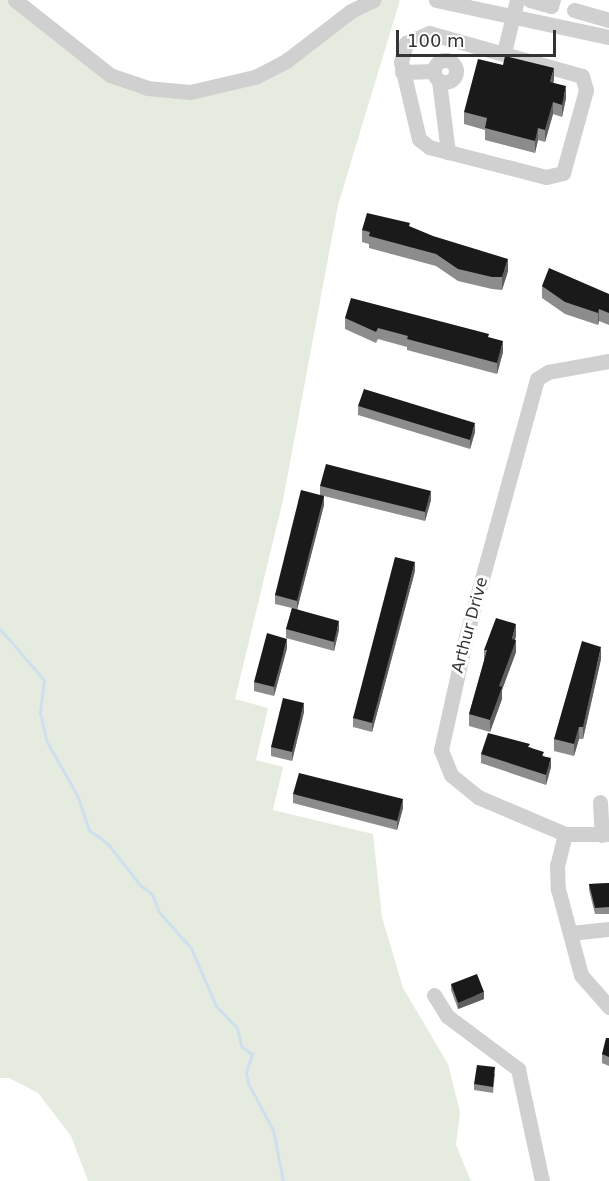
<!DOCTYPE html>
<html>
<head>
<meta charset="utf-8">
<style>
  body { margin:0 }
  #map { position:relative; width:609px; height:1181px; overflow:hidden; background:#fff; font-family:"DejaVu Sans",sans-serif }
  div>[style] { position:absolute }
  .green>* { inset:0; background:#e5ecdf }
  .stream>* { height:3px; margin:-1.5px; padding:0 1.5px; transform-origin:1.5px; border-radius:1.5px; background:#cedfee }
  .minor>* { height:15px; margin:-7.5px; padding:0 7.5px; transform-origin:7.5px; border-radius:7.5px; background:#d0d0d0 }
  .minor>.ring { margin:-7.5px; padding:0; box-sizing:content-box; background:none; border:15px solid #d0d0d0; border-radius:50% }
  .wall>* { inset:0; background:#8c8c8c }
  .shaded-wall>* { inset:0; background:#5f5f5f }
  .building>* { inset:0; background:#1a1a1a }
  span { translate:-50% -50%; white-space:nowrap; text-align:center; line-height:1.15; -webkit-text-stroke:6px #fff; paint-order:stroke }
  .street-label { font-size:16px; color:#333 }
  .scale { position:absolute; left:396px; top:30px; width:160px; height:27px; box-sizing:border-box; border:3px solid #333; border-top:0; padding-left:8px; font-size:18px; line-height:21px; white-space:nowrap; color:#333; -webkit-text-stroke:4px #fff; paint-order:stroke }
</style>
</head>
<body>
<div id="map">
  <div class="green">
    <i style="clip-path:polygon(0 0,15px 0,137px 85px,229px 86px,374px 0,400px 0,338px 205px,283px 500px,235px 699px,268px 708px,256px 760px,283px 767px,273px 810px,373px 834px,382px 917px,403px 988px,448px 1064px,460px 1112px,456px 1145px,471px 1181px,88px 1181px,71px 1136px,38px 1093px,9px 1078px,0 1078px)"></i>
  </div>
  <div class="stream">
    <i style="left:0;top:629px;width:67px;rotate:49.2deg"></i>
    <i style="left:44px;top:680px;width:33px;rotate:97deg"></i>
    <i style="left:40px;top:713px;width:28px;rotate:77deg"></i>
    <i style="left:46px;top:740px;width:63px;rotate:60.6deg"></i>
    <i style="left:77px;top:795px;width:37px;rotate:71deg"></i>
    <i style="left:89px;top:830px;width:22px;rotate:36deg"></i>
    <i style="left:107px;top:843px;width:53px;rotate:51.8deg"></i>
    <i style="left:140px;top:885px;width:15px;rotate:37deg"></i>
    <i style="left:152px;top:894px;width:19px;rotate:69deg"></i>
    <i style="left:159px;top:912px;width:48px;rotate:48.4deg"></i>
    <i style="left:191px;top:948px;width:63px;rotate:66.7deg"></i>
    <i style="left:216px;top:1006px;width:30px;rotate:46deg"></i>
    <i style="left:237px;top:1028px;width:18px;rotate:77deg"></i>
    <i style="left:241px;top:1046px;width:14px;rotate:36deg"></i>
    <i style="left:252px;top:1054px;width:19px;rotate:108deg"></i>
    <i style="left:246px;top:1072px;width:11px;rotate:80deg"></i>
    <i style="left:248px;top:1083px;width:53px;rotate:62deg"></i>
    <i style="left:273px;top:1130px;width:52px;rotate:78.9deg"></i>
  </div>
  <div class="minor">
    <i style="left:15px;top:0;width:121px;rotate:38.3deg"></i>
    <i style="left:110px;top:75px;width:39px;rotate:19deg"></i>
    <i style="left:147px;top:88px;width:43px;rotate:5.3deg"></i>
    <i style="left:190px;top:92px;width:67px;rotate:-13deg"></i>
    <i style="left:255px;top:77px;width:35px;rotate:-27deg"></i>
    <i style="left:286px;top:61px;width:82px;rotate:-37.6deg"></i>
    <i style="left:351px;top:11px;width:25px;rotate:-26deg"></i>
    <i style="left:436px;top:0;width:177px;rotate:12.1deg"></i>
    <i style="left:530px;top:0;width:22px;rotate:16deg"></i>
    <i style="left:551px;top:6px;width:6px;rotate:-72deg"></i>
    <i style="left:574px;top:10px;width:36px;rotate:16deg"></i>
    <i style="left:429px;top:33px;width:159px;rotate:15.7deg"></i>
    <i style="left:582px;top:76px;width:15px;rotate:74deg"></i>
    <i style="left:586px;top:90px;width:86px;rotate:105.5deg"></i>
    <i style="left:563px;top:173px;width:17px;rotate:167deg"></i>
    <i style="left:546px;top:177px;width:121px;rotate:-165.6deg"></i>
    <i style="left:429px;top:147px;width:13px;rotate:-141deg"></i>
    <i style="left:419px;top:139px;width:79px;rotate:-103.2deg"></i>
    <i style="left:401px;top:62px;width:20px;rotate:-75deg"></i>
    <i style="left:406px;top:43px;width:25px;rotate:-23deg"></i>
    <i style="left:504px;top:52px;width:54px;rotate:-76deg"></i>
    <i class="ring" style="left:434px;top:60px;width:7px;height:7px"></i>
    <i style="left:402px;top:72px;width:32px;rotate:-2deg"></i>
    <i style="left:439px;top:81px;width:72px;rotate:82.8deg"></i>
    <i style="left:609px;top:361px;width:62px;rotate:169.8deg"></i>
    <i style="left:548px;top:372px;width:13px;rotate:148deg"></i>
    <i style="left:537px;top:379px;width:268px;rotate:105.4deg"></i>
    <i style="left:466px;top:637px;width:116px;rotate:102.5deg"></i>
    <i style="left:441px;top:750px;width:27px;rotate:68deg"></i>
    <i style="left:451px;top:775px;width:35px;rotate:39deg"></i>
    <i style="left:478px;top:797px;width:95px;rotate:23deg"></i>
    <i style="left:565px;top:834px;width:44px"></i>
    <i style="left:600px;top:802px;width:33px;rotate:87deg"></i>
    <i style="left:565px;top:834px;width:32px;rotate:104deg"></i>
    <i style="left:557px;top:865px;width:24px;rotate:88deg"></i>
    <i style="left:558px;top:889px;width:89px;rotate:75deg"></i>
    <i style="left:581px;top:975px;width:43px;rotate:48.8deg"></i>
    <i style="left:570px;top:933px;width:39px;rotate:-6deg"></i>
    <i style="left:434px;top:995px;width:25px;rotate:58deg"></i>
    <i style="left:447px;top:1016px;width:89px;rotate:36.7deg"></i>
    <i style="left:518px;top:1069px;width:115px;rotate:77.9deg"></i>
  </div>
  <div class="wall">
    <i style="clip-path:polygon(554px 80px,553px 83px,566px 98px,562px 117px,553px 114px,545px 142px,538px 140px,535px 153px,485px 140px,485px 130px,464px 124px,464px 112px)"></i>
    <i style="clip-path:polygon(410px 227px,508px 271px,502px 290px,492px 289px,458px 281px,436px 266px,369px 248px,369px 244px,362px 242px,362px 230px)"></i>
    <i style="clip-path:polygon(542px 286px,609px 294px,609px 325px,599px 321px,598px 325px,565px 314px,542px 298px)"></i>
    <i style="clip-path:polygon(345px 318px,489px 338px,503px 352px,497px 374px,407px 350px,407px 347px,378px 339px,376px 343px,345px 329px)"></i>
    <i style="clip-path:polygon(358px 406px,475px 432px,470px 449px,358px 415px)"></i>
    <i style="clip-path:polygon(320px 486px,431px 500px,425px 521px,324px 496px,324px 505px,297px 609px,339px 630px,334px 651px,286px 638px,286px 629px,292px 608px,275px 604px,275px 595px,320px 495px)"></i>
    <i style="clip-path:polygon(415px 571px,372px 732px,353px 727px,353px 718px)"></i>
    <i style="clip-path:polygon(516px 636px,515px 640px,516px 652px,502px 690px,502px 699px,490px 732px,469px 726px,469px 714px,484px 661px,484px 650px)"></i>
    <i style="clip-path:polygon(287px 648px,274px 696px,254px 691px,254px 682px)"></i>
    <i style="clip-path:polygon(601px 659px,583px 739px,579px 739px,574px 756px,554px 751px,554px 739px)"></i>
    <i style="clip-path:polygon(304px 712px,292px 761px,271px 756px,271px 747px)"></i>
    <i style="clip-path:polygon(530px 747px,544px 756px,551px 767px,546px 785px,481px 763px,481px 754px)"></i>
    <i style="clip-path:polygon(293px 794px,403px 808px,397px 830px,293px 803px)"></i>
    <i style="clip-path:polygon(609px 883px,609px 914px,595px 914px,589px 890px,589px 884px)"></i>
    <i style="clip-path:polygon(451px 984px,484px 999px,458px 1009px,451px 990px)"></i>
    <i style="clip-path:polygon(609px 1038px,609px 1066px,602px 1063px,602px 1054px)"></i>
    <i style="clip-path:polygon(495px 1073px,493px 1093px,474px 1090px,474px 1084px)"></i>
  </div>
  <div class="shaded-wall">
    <i style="clip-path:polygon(554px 68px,554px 80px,550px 94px,550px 82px)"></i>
    <i style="clip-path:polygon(566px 86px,566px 98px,562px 117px,562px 105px)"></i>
    <i style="clip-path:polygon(553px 102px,553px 114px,545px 142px,545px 130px)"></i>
    <i style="clip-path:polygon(538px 128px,538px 140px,535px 153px,535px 141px)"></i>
    <i style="clip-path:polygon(508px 259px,508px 271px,502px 290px,502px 277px)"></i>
    <i style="clip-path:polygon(599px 309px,599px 321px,598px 325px,598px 313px)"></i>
    <i style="clip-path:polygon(503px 341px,503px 352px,497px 374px,497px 363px)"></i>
    <i style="clip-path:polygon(475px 423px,475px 432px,470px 449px,470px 440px)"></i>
    <i style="clip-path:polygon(431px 491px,431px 500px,425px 521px,425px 512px)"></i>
    <i style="clip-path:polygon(324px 496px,324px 505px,297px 610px,297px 601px)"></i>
    <i style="clip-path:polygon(415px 562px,415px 571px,372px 732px,372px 723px)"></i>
    <i style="clip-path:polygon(339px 621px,339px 630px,334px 651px,334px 642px)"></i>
    <i style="clip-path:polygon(516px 624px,516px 636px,512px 650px,516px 640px,516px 652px,502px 690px,502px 699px,490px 732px,490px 720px)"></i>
    <i style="clip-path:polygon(287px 639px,287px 648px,274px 696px,274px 687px)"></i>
    <i style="clip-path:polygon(601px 647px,601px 659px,583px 739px,583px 727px)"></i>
    <i style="clip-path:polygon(304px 703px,304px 712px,292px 761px,292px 752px)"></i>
    <i style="clip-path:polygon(579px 727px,579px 739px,574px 756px,574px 744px)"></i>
    <i style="clip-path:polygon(551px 758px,551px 767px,546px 785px,546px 775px)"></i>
    <i style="clip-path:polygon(403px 799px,403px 808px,397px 830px,397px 821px)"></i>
    <i style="clip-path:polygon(484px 992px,484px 999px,458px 1009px,458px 1003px)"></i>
  </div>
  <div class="building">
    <i style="clip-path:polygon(505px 56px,554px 68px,550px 82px,566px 86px,562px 105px,553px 102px,545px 130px,538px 128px,535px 141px,485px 128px,487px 118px,464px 112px,478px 59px,503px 65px)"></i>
    <i style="clip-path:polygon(367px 213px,410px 223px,409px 226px,433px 236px,508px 259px,502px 277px,492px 277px,458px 269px,436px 254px,369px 236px,370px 232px,362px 230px)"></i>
    <i style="clip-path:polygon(549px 268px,609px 294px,609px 313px,599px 309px,598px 313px,565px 302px,542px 286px)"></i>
    <i style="clip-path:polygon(351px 298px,489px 334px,488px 337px,503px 341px,497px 363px,407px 339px,408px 336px,378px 328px,376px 332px,345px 318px)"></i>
    <i style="clip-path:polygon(364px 389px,475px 423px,470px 440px,358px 406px)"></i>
    <i style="clip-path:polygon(326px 464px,431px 491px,425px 512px,320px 486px)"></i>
    <i style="clip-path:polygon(301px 490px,324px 496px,297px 601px,275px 595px)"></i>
    <i style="clip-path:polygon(395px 557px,415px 562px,372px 723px,353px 718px)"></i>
    <i style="clip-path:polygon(292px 608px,339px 621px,334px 642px,286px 629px)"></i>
    <i style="clip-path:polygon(496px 618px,516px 624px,512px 639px,516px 640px,499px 686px,502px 687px,490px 720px,469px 714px,487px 650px,484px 650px)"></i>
    <i style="clip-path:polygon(267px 633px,287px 639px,274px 687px,254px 682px)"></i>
    <i style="clip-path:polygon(582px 641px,601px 647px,583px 727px,579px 727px,574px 744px,554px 739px)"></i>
    <i style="clip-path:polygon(283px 698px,304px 703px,292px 752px,271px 747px)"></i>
    <i style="clip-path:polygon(488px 733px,530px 744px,528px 747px,544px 752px,542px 756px,551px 758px,546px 775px,481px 754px)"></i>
    <i style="clip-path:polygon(299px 773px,403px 799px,397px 821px,293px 794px)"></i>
    <i style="clip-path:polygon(609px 883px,609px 907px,595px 908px,589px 884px)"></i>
    <i style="clip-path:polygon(477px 974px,484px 992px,458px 1003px,451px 984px)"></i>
    <i style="clip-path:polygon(606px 1038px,609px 1038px,609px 1057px,602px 1054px)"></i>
    <i style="clip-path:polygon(477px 1065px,495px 1067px,493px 1087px,474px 1084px)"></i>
  </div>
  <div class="street-label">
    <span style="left:470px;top:625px;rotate:-75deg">Arthur Drive</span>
  </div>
  <div class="scale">100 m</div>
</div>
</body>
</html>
